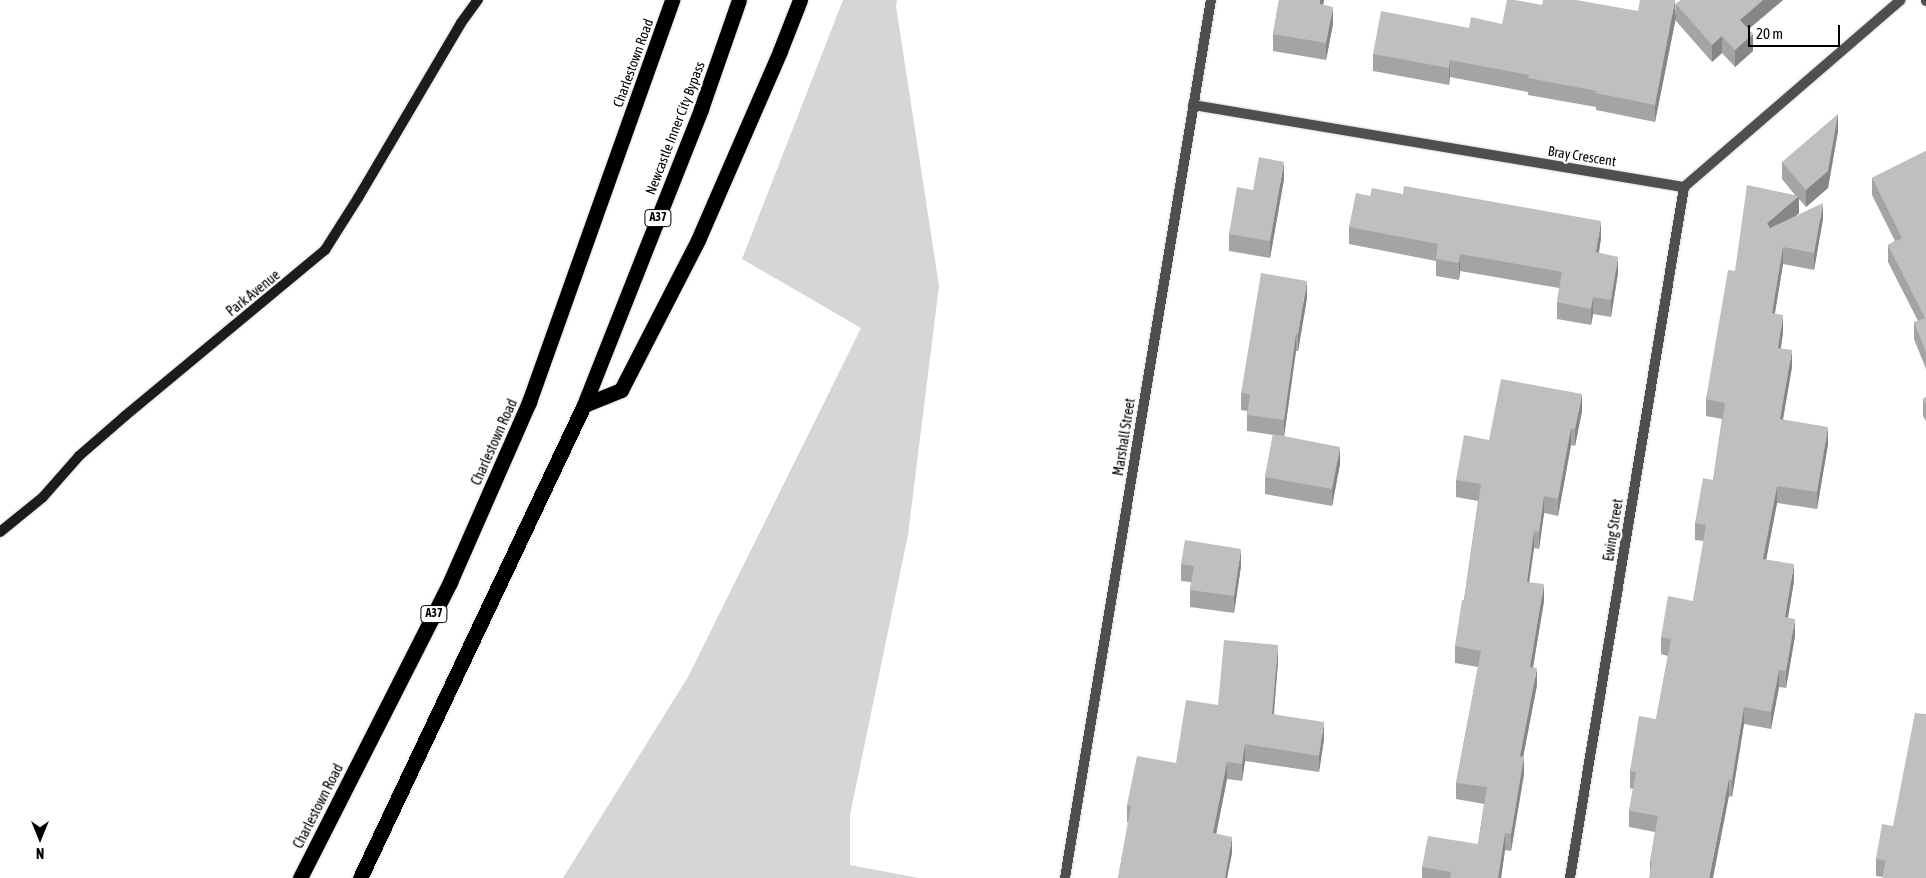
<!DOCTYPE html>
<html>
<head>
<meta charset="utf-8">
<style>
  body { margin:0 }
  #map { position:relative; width:1926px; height:878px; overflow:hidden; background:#fff; font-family:"Asap Condensed",sans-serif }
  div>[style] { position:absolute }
  .green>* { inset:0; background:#d6d6d6 }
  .roads { filter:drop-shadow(0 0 1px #dbdbdb) drop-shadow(0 0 1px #dbdbdb) }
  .street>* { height:10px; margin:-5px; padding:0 5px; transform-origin:5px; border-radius:5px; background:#4f4f4f }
  .secondary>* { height:10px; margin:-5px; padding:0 5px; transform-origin:5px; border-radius:5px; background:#1c1c1c }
  .highway>* { height:15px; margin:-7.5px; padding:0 7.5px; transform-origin:7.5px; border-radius:7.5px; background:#000 }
  .wall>* { inset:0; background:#a4a4a4 }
  .shaded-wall>* { inset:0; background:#868686 }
  .building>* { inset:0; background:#bfbfbf }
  span { translate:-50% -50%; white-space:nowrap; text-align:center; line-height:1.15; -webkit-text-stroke:4.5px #fff; paint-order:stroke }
  .shield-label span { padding:1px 4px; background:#fff; border:1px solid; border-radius:4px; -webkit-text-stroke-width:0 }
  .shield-label { font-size:12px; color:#000; font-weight:700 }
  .street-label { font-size:14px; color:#000 }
  .north { position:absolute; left:15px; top:813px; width:50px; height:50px; -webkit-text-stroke:4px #fff; paint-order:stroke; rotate:180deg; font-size:14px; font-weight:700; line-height:20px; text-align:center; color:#000 }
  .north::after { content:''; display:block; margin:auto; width:18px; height:22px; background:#000; clip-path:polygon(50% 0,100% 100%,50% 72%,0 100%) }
  .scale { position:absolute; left:1748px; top:25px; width:92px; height:22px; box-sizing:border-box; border:2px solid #000; border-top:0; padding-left:6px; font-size:15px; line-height:18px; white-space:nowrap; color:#000; -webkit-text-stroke:4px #fff; paint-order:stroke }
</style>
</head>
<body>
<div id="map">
  <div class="green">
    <i style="clip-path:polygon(843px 0,897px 0,896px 6px,939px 286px,908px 535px,850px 815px,850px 865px,919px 878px,563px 878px,688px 677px,861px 328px,742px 259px)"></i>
  </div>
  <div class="roads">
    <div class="street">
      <i style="left:1926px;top:0;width:1px;rotate:90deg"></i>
      <i style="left:1193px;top:105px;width:498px;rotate:9.5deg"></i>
      <i style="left:1684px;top:187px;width:286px;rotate:-40.8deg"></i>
      <i style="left:1065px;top:878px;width:890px;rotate:-80.56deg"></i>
      <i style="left:1570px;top:878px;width:700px;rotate:-80.63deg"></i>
    </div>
    <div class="secondary">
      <i style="left:0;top:532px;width:55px;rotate:-39.1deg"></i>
      <i style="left:43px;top:497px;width:55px;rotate:-48.7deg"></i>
      <i style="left:79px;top:456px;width:61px;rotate:-41deg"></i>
      <i style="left:125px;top:416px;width:260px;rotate:-39.7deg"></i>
      <i style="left:325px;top:250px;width:62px;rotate:-57.6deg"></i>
      <i style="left:358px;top:198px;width:203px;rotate:-59.5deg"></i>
      <i style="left:461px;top:23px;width:29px;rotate:-54deg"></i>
    </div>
    <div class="highway">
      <i style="left:584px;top:405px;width:40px;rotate:-22deg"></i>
      <i style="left:621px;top:390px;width:169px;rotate:-62.8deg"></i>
      <i style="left:698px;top:240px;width:206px;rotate:-66.5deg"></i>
      <i style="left:780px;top:51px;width:55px;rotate:-68.6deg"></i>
      <i style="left:300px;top:878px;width:332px;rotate:-63.1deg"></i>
      <i style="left:450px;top:582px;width:197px;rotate:-66.3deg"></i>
      <i style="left:529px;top:402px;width:427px;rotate:-70.4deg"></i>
      <i style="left:360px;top:878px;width:523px;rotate:-64.66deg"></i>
      <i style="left:584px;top:405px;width:318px;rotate:-68.4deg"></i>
      <i style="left:701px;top:109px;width:115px;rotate:-70.8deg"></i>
    </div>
  </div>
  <div class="wall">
    <i style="clip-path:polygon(1279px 0,1324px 0,1323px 5px,1333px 24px,1326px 60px,1273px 51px,1273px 34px)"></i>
    <i style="clip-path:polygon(1681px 0,1783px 0,1749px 29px,1753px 51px,1735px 67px,1722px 53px,1712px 62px,1676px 21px,1676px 4px)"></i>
    <i style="clip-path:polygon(1542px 5px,1638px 11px,1676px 17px,1655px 122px,1596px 110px,1596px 107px,1528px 95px,1528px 92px,1450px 77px,1449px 85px,1373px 71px,1373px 54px,1469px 28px,1502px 24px)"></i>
    <i style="clip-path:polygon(1838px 131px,1828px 188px,1806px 207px,1799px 199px,1799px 213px,1794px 217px,1823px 219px,1814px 270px,1783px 264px,1775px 313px,1783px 332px,1781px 348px,1792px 367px,1783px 419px,1828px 444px,1817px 509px,1777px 503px,1766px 560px,1794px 581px,1788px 618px,1795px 636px,1786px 688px,1779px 687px,1771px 729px,1744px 724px,1732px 797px,1729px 796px,1650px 876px,1650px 862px,1655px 832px,1629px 827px,1629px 811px,1633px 789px,1630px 788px,1630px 771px,1656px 719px,1668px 656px,1661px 654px,1661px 637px,1693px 601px,1704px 541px,1695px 540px,1695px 523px,1713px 480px,1722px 419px,1706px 416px,1706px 399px,1735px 271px,1795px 195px,1782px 179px,1782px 162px)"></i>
    <i style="clip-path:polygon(1926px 151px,1926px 369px,1914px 339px,1914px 322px,1918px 321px,1888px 262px,1888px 245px,1895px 241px,1872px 195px,1872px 178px)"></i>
    <i style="clip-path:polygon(1284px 179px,1270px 258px,1229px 251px,1229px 234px)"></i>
    <i style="clip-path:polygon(1370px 196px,1601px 238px,1599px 253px,1618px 273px,1611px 317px,1593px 314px,1591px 325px,1557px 319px,1557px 302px,1559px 288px,1460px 271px,1459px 280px,1436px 276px,1436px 261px,1349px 244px,1349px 227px)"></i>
    <i style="clip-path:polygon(1307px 298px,1298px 351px,1296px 351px,1284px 436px,1340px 464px,1332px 506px,1265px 494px,1265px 477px,1273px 435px,1247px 431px,1247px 411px,1241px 410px,1241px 393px)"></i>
    <i style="clip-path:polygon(1926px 397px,1926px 421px,1923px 416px,1923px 399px)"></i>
    <i style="clip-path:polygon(1582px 411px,1575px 446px,1571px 445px,1558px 516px,1544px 513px,1539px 549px,1534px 548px,1529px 582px,1544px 601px,1533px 668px,1537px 685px,1523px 757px,1524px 774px,1511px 851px,1505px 850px,1501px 878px,1422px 878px,1422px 867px,1478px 844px,1484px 804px,1456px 799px,1456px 783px,1478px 667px,1455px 663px,1455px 646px,1464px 600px,1478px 501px,1456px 497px,1456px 480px,1489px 440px)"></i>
    <i style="clip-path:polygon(1181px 564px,1241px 566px,1234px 613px,1190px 607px,1190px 590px,1191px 582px,1181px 581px)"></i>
    <i style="clip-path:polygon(1278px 662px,1274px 714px,1324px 739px,1319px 772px,1245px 761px,1242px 781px,1227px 779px,1216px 834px,1232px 853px,1227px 878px,1118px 878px,1128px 823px,1127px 822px,1127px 805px,1176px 763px,1218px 705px)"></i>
    <i style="clip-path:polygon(1893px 826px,1883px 877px,1876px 876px,1876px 859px)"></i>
  </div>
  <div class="shaded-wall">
    <i style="clip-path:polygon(1320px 0,1324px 0,1320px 21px)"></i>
    <i style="clip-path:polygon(1675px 0,1676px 17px,1655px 122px,1655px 105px)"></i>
    <i style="clip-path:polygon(1763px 0,1783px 0,1740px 36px,1740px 20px)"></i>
    <i style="clip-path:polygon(1333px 7px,1333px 24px,1326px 60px,1326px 43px)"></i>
    <i style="clip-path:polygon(1753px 34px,1753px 51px,1735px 67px,1735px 50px)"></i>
    <i style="clip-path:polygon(1722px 36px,1722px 53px,1712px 62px,1712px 45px)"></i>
    <i style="clip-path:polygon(1450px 60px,1450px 77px,1449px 85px,1449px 68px)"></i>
    <i style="clip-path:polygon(1838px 114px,1838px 131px,1828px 188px,1806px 207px,1806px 190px)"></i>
    <i style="clip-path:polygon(1284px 162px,1284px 179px,1270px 258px,1270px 241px)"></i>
    <i style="clip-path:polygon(1799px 196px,1799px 213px,1767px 240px,1767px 223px)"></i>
    <i style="clip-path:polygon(1823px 203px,1823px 219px,1814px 270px,1814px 253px)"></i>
    <i style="clip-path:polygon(1601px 221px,1601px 238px,1596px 269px,1596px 252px)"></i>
    <i style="clip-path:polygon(1783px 247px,1783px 264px,1772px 330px,1772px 313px)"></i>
    <i style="clip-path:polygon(1460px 254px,1460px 271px,1459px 280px,1459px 263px)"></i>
    <i style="clip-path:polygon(1618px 257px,1618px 273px,1611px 317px,1611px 300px)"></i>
    <i style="clip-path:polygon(1307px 281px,1307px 298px,1298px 351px,1298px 334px)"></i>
    <i style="clip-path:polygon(1593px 297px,1593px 314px,1591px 325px,1591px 309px)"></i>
    <i style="clip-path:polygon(1783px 315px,1783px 332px,1778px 365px,1778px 348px)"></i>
    <i style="clip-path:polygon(1296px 334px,1296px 351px,1284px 437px,1284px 420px)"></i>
    <i style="clip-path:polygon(1792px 350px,1792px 367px,1780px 436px,1780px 419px)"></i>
    <i style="clip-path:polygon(1582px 394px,1582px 411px,1575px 446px,1575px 429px)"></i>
    <i style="clip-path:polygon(1828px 427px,1828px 444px,1817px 509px,1817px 492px)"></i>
    <i style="clip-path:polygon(1571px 428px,1571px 445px,1558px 516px,1558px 499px)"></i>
    <i style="clip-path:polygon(1340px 447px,1340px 464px,1332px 506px,1332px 489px)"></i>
    <i style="clip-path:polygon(1777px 486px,1777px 503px,1763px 576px,1763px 559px)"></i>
    <i style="clip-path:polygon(1544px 496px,1544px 513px,1539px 549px,1539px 532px)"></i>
    <i style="clip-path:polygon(1534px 531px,1534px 548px,1527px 598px,1527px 582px)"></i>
    <i style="clip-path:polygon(1241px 549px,1241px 566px,1234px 613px,1234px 596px)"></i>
    <i style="clip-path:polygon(1794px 564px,1794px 581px,1785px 634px,1785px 617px)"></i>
    <i style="clip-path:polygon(1544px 584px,1544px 601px,1530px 684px,1530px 667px)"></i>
    <i style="clip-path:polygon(1795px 619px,1795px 636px,1786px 688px,1786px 671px)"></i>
    <i style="clip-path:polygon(1278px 645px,1278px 662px,1272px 731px,1272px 714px)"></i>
    <i style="clip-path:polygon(1537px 668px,1537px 685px,1520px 773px,1520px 756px)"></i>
    <i style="clip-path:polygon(1779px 670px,1779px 687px,1771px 729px,1771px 712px)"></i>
    <i style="clip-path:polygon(1744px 707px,1744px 724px,1732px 797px,1732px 780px)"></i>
    <i style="clip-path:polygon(1324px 722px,1324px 739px,1319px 772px,1319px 756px)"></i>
    <i style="clip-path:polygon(1245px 744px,1245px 761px,1242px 781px,1242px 764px)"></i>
    <i style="clip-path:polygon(1524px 757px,1524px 774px,1511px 851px,1511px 834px)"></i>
    <i style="clip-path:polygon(1227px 762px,1227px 779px,1213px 850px,1213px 833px)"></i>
    <i style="clip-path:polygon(1729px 779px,1729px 796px,1713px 878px,1709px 878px)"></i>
    <i style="clip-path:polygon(1505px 833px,1505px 850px,1501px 878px,1498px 878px)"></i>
    <i style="clip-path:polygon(1232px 837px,1232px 853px,1227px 878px,1225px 878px)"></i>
  </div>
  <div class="building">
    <i style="clip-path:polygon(1279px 0,1320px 0,1320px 4px,1333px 7px,1326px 43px,1273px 34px)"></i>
    <i style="clip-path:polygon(1507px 0,1515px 0,1542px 5px,1543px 0,1576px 0,1638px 11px,1640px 0,1675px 0,1655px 105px,1596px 93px,1597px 91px,1528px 78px,1529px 75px,1450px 60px,1449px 68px,1373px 54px,1381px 11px,1469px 28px,1471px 17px,1502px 24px)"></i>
    <i style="clip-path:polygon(1681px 0,1763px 0,1740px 20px,1753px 34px,1735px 50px,1722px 36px,1712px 45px,1676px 4px)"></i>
    <i style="clip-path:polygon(1838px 114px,1828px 171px,1806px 190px,1782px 162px)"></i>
    <i style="clip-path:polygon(1926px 151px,1926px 352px,1914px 322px,1925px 318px,1888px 245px,1902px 238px,1872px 178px)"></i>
    <i style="clip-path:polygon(1259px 157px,1284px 162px,1270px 241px,1229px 234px,1237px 187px,1253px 190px)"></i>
    <i style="clip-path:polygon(1747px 185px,1799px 196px,1767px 223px,1770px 228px,1823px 203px,1814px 253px,1783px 247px,1772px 313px,1783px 315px,1778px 348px,1792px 350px,1780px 419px,1828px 427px,1817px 492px,1777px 486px,1763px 559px,1794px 564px,1785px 617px,1795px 619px,1786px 671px,1779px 670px,1771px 712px,1744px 707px,1732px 780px,1729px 779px,1709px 878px,1649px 878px,1652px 862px,1650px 862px,1658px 816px,1629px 811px,1636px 772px,1630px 771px,1639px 716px,1656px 719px,1671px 639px,1661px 637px,1668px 596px,1693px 601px,1706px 525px,1695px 523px,1703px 478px,1713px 480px,1725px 403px,1706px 399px,1728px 270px,1735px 271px)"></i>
    <i style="clip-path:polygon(1404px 186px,1601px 221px,1596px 252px,1618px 257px,1611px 300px,1593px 297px,1591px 309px,1557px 302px,1562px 272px,1460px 254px,1459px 263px,1436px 259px,1438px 244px,1349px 227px,1356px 193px,1370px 196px,1372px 188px,1403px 194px)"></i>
    <i style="clip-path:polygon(1261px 273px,1307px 281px,1298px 334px,1296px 334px,1284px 420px,1247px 415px,1250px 394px,1241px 393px)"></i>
    <i style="clip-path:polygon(1501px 379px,1582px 394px,1575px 429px,1571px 428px,1558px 499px,1544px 496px,1539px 532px,1534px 531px,1527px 582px,1544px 584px,1530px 667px,1537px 668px,1520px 756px,1524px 757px,1511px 834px,1505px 833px,1498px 878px,1450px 878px,1451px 872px,1422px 867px,1428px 836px,1478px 844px,1487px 787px,1456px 783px,1481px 651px,1455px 646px,1462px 600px,1464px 600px,1481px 484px,1456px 480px,1464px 435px,1489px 440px)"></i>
    <i style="clip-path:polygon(1926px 397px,1926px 404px,1923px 399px)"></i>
    <i style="clip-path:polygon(1273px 434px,1340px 447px,1332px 489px,1265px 477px)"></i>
    <i style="clip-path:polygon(1185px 540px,1241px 549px,1234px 596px,1190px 590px,1194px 566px,1181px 564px)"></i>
    <i style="clip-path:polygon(1224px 640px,1278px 645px,1272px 714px,1324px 722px,1319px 756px,1245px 744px,1242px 764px,1227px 762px,1213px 833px,1232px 837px,1225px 878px,1118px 878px,1131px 806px,1127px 805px,1137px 756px,1176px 763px,1186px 700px,1218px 705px)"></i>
    <i style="clip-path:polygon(1915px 713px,1926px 714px,1926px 878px,1883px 878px,1886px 861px,1876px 859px,1882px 824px,1893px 826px)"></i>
  </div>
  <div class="shield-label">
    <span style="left:658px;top:218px">A37</span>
    <span style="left:434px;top:614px">A37</span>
  </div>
  <div class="street-label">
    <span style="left:633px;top:63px;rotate:-70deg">Charlestown Road</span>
    <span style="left:675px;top:128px;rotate:-69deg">Newcastle Inner City Bypass</span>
    <span style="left:1582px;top:156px;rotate:9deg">Bray Crescent</span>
    <span style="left:253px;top:293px;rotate:-39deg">Park Avenue</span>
    <span style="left:1124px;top:437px;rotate:-81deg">Marshall Street</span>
    <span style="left:494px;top:442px;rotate:-66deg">Charlestown Road</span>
    <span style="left:1613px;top:530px;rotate:-81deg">Ewing Street</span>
    <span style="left:318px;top:806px;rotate:-63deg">Charlestown Road</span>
  </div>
  <div class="north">N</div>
  <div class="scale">20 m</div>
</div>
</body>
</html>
